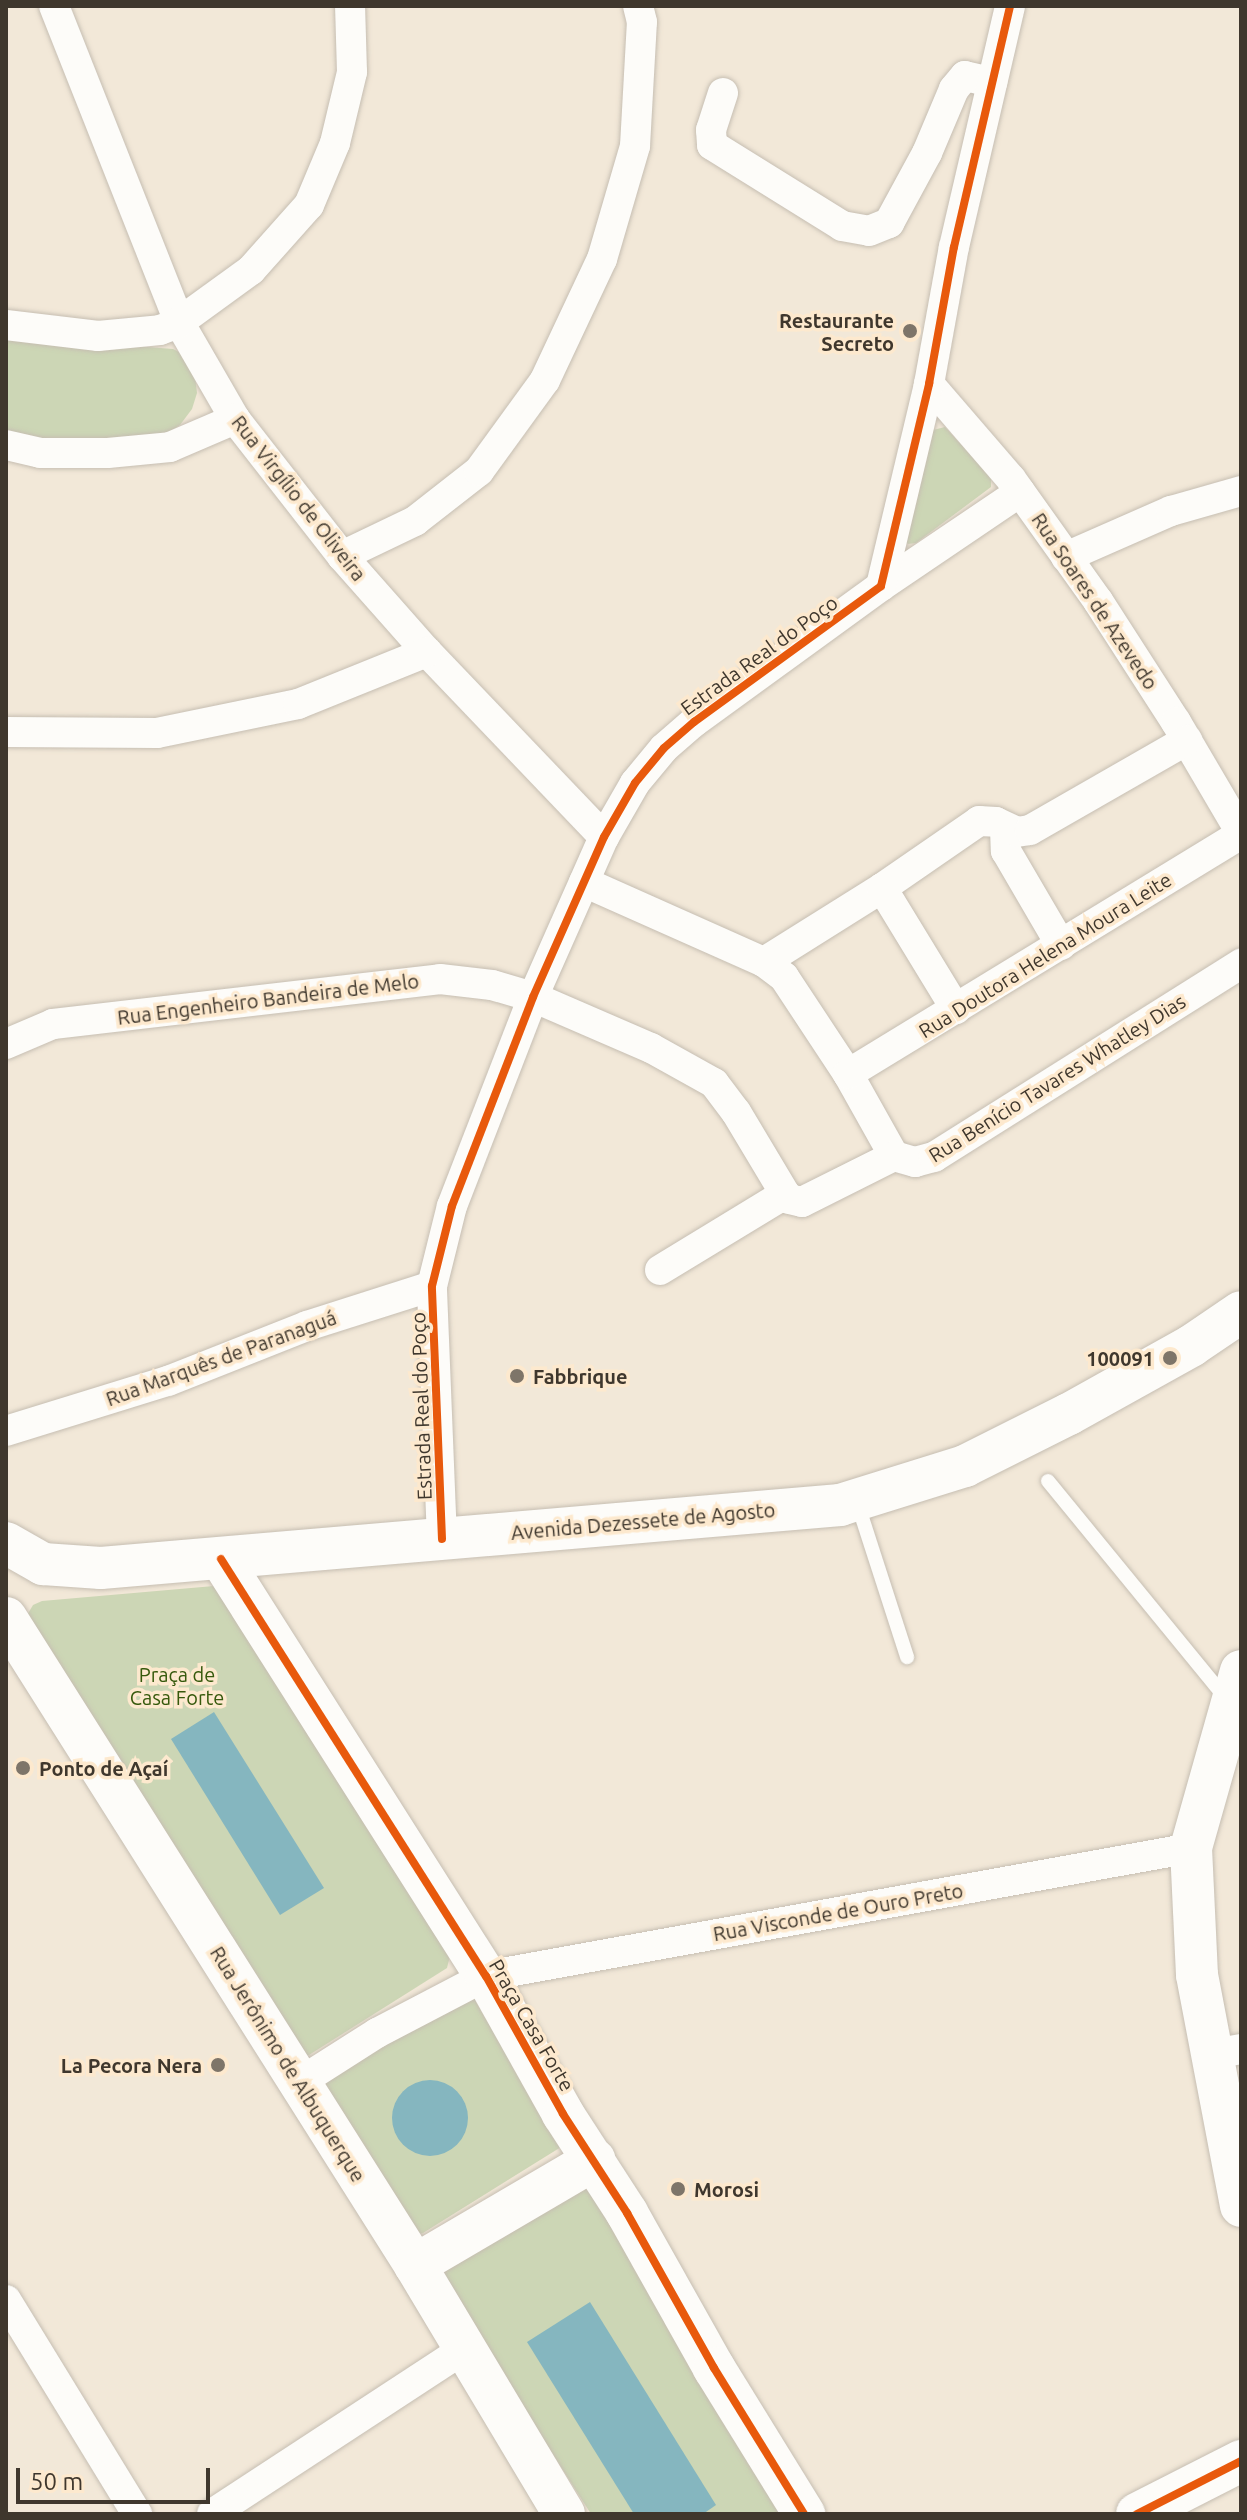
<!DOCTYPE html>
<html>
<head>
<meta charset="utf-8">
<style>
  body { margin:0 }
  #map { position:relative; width:1247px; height:2520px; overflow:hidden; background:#f2e8d8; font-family:Ubuntu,sans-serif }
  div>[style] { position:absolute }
  .green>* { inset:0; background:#ccd6b5 }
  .water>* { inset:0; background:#85b6bf }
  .round { border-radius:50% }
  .roads { filter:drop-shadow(0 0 2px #c6beb2) drop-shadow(0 0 2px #c6beb2) }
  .lane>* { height:14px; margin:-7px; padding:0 7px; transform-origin:7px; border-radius:7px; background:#fdfcf9 }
  .street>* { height:30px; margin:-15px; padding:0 15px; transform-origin:15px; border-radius:15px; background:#fdfcf9 }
  .secondary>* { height:42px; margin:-21px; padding:0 21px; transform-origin:21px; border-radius:21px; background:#fdfcf9 }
  .cycleway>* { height:8px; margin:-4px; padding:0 4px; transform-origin:4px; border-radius:4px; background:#e8590c }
  .dots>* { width:22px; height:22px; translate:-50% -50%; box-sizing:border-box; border:4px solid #fde9ce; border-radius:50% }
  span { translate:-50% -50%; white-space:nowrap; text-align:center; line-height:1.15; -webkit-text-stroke:7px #fde9ce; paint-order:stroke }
  .poi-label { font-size:20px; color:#3f372d; font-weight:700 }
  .right { translate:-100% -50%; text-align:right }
  .left { translate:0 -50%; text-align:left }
  .street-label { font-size:20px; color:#3f372d }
  .park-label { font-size:20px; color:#36590c }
  .frame { position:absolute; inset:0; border:8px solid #3f372d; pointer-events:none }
  .scale { position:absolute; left:16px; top:2468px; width:194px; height:36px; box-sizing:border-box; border:4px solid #3f372d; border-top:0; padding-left:10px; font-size:24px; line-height:28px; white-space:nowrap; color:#3f372d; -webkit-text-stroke:6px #fde9ce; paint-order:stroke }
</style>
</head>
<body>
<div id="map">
  <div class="green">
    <i style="clip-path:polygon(6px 336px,173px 349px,183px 354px,195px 377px,197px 393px,192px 409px,180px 425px,168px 433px,75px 442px,6px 435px)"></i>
    <i style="clip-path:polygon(945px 427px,991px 477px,991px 487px,916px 543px,908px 544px,905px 541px,933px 430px)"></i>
    <i style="clip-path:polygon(214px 1586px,450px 1956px,447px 1968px,309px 2055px,303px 2055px,26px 1617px,33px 1605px,42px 1601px)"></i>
    <i style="clip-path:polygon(472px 1995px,561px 2147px,423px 2233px,416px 2234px,323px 2081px)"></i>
    <i style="clip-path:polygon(583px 2176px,790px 2514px,591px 2514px,435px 2270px)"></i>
  </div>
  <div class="water">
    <i style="clip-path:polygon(214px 1712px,324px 1888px,280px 1915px,171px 1739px)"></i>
    <i class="round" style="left:392px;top:2080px;width:76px;height:76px"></i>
    <i style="clip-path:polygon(590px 2302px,716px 2505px,703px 2514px,634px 2514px,527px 2342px)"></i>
  </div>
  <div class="roads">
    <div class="lane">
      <i style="left:1048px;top:1481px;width:283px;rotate:50.7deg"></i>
      <i style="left:858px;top:1505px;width:160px;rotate:72.1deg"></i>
    </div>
    <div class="street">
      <i style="left:54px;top:6px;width:340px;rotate:68.4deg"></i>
      <i style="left:179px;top:322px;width:112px;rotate:60deg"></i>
      <i style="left:235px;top:419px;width:174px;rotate:52deg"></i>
      <i style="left:342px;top:556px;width:128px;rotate:48.5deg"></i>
      <i style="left:427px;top:652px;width:256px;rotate:46.3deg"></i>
      <i style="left:723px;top:93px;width:39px;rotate:108deg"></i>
      <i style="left:711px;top:130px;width:15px;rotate:86deg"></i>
      <i style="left:712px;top:145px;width:153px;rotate:31.9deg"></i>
      <i style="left:842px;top:226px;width:27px;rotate:10deg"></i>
      <i style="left:869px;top:231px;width:22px;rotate:-22deg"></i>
      <i style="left:889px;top:223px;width:80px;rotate:-61.5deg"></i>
      <i style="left:927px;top:153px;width:69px;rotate:-67.1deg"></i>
      <i style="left:954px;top:89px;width:17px;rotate:-50deg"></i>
      <i style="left:965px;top:76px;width:28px;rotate:13deg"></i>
      <i style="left:6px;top:325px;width:93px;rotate:6.8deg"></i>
      <i style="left:98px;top:336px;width:62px;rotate:-5.5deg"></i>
      <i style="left:160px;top:330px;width:19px;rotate:-21deg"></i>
      <i style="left:178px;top:323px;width:90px;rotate:-36deg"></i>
      <i style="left:251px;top:270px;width:87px;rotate:-48.3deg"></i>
      <i style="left:309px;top:205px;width:67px;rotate:-67.2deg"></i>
      <i style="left:335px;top:143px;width:73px;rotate:-76.5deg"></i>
      <i style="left:352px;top:72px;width:66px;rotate:-91.7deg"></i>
      <i style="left:929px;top:384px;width:125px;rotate:49.2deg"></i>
      <i style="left:1011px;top:479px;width:150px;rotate:54.5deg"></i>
      <i style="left:1098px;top:601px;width:144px;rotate:57.2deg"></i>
      <i style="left:1176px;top:722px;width:129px;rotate:59.6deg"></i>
      <i style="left:6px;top:445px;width:35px;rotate:13deg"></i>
      <i style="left:40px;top:453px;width:68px"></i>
      <i style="left:108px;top:453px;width:62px;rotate:-5.5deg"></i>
      <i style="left:170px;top:447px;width:71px;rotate:-23.3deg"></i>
      <i style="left:342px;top:556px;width:81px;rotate:-25.6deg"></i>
      <i style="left:415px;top:521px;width:81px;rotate:-38deg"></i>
      <i style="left:479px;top:471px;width:112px;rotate:-54deg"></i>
      <i style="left:545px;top:380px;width:134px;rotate:-64.8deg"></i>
      <i style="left:602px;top:259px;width:118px;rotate:-73.7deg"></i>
      <i style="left:635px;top:146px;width:124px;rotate:-86.8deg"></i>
      <i style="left:642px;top:22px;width:16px;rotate:-104deg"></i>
      <i style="left:1066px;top:557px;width:115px;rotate:-23.7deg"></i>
      <i style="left:1171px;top:511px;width:73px;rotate:-15.9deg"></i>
      <i style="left:881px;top:586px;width:168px;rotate:-34.1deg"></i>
      <i style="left:6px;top:732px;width:151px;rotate:0.4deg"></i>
      <i style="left:157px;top:733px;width:144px;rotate:-11.6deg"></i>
      <i style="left:298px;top:704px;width:139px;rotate:-22deg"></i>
      <i style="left:1005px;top:828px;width:23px;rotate:88deg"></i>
      <i style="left:1006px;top:851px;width:109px;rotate:59.7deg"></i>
      <i style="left:584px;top:882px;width:197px;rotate:24deg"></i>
      <i style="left:764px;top:962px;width:139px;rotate:-32.1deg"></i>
      <i style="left:882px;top:888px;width:118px;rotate:-34.6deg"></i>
      <i style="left:979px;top:821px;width:17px;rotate:3deg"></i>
      <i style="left:996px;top:822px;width:23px;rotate:25deg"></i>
      <i style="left:1017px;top:832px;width:13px;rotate:-9deg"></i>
      <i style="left:1030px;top:830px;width:181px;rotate:-29.8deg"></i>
      <i style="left:882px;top:888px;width:142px;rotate:58.6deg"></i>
      <i style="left:764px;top:962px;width:25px;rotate:37deg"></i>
      <i style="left:784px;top:977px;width:116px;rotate:56.6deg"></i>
      <i style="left:848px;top:1074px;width:94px;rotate:60.7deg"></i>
      <i style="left:6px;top:1044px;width:51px;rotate:-23.1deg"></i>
      <i style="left:53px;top:1024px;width:390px;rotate:-6.6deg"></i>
      <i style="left:440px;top:979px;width:52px;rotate:6.6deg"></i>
      <i style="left:492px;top:985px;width:43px;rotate:16.3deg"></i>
      <i style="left:533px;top:997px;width:129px;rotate:23.4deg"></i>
      <i style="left:651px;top:1048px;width:72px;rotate:29.1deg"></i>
      <i style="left:714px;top:1083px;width:36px;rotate:53deg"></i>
      <i style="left:736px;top:1112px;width:96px;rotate:59.1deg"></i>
      <i style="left:848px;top:1074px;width:460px;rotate:-31.4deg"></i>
      <i style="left:660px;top:1270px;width:146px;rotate:-31.3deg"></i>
      <i style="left:785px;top:1194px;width:6px;rotate:51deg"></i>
      <i style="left:789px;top:1199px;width:13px;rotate:13deg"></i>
      <i style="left:802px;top:1202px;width:103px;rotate:-26.6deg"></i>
      <i style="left:894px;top:1156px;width:22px;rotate:16deg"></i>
      <i style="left:915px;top:1162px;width:20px;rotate:-15deg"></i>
      <i style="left:934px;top:1157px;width:363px;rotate:-32.2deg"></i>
      <i style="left:6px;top:1431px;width:170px;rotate:-17.2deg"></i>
      <i style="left:168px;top:1381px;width:149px;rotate:-21.6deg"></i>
      <i style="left:307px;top:1326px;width:131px;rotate:-17.7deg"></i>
      <i style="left:442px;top:1539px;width:253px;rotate:-92.3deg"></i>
      <i style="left:432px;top:1286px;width:82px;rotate:-76deg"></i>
      <i style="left:452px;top:1206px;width:224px;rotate:-68.8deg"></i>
      <i style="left:533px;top:997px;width:175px;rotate:-66.1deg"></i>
      <i style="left:604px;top:837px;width:62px;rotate:-60.1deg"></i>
      <i style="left:635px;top:783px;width:45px;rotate:-50.4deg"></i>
      <i style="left:664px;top:748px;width:40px;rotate:-41deg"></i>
      <i style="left:694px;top:722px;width:231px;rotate:-36deg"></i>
      <i style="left:881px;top:586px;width:208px;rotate:-76.6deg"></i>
      <i style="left:929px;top:384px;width:139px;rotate:-79.7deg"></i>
      <i style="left:954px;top:247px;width:247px;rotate:-76.9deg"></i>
      <i style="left:1213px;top:2054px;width:28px;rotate:-10deg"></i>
      <i style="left:300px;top:2082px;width:91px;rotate:-32.5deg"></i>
      <i style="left:377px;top:2033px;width:123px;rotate:-27.6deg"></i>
      <i style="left:486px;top:1976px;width:717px;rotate:-10.29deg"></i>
      <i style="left:6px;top:2300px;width:251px;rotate:58.5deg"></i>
      <i style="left:212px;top:2514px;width:300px;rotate:-33.2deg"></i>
    </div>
    <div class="secondary">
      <i style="left:6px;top:1543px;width:43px;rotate:29.6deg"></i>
      <i style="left:43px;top:1564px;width:58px;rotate:3.9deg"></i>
      <i style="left:101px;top:1568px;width:742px;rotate:-4.87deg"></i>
      <i style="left:840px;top:1505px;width:131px;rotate:-17.3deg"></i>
      <i style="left:965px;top:1466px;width:116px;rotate:-26.6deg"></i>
      <i style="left:1069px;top:1414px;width:140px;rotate:-29.1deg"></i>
      <i style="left:1191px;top:1346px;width:60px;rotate:-34.2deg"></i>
      <i style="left:221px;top:1559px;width:494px;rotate:57.6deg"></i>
      <i style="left:486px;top:1976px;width:158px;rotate:60.8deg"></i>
      <i style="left:563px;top:2114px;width:118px;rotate:57.1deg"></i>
      <i style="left:627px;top:2213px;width:178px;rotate:60.7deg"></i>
      <i style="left:714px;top:2368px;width:172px;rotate:58.3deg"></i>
      <i style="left:6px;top:1618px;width:765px;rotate:57.7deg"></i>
      <i style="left:415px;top:2265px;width:290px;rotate:59.1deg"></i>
      <i style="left:1241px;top:1671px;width:184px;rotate:105.8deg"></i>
      <i style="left:1191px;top:1848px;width:127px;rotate:87.3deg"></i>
      <i style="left:1197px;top:1975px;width:235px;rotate:79.2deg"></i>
      <i style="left:415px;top:2265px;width:208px;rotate:-30.4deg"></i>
      <i style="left:1137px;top:2514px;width:117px;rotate:-27deg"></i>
    </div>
  </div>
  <div class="cycleway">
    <i style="left:442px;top:1539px;width:253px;rotate:-92.3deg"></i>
    <i style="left:432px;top:1286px;width:82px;rotate:-76deg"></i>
    <i style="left:452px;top:1206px;width:224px;rotate:-68.8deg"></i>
    <i style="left:533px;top:997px;width:175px;rotate:-66.1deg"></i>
    <i style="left:604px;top:837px;width:62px;rotate:-60.1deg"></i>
    <i style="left:635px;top:783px;width:45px;rotate:-50.4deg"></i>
    <i style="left:664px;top:748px;width:40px;rotate:-41deg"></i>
    <i style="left:694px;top:722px;width:231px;rotate:-36deg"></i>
    <i style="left:881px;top:586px;width:208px;rotate:-76.6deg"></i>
    <i style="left:929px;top:384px;width:139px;rotate:-79.7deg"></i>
    <i style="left:954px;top:247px;width:247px;rotate:-76.9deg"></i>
    <i style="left:221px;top:1559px;width:494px;rotate:57.6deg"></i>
    <i style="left:486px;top:1976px;width:158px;rotate:60.8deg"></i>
    <i style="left:563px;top:2114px;width:118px;rotate:57.1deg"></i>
    <i style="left:627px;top:2213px;width:178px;rotate:60.7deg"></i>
    <i style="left:714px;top:2368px;width:172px;rotate:58.3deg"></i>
    <i style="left:1137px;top:2514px;width:117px;rotate:-27deg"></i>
  </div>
  <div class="dots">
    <i style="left:910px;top:331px;background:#7e7569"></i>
    <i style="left:1170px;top:1358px;background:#7e7569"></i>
    <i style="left:517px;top:1376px;background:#7e7569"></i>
    <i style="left:23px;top:1768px;background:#7e7569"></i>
    <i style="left:218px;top:2065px;background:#7e7569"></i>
    <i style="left:678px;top:2189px;background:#7e7569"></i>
  </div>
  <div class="poi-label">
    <span class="right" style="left:894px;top:332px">Restaurante<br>Secreto</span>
    <span class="right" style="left:1154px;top:1358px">100091</span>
    <span class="left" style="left:533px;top:1376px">Fabbrique</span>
    <span class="left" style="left:39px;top:1768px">Ponto de Açaí</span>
    <span class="right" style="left:202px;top:2065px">La Pecora Nera</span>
    <span class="left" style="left:694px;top:2189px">Morosi</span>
  </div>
  <div class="street-label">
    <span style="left:299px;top:498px;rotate:52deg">Rua Virgílio de Oliveira</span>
    <span style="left:1095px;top:601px;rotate:56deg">Rua Soares de Azevedo</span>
    <span style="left:759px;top:655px;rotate:-36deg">Estrada Real do Poço</span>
    <span style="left:1045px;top:955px;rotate:-32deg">Rua Doutora Helena Moura Leite</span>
    <span style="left:268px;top:999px;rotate:-7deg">Rua Engenheiro Bandeira de Melo</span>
    <span style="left:1057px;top:1078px;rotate:-32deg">Rua Benício Tavares Whatley Dias</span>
    <span style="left:221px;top:1358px;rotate:-20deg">Rua Marquês de Paranaguá</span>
    <span style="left:421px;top:1406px;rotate:-92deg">Estrada Real do Poço</span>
    <span style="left:643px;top:1521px;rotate:-5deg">Avenida Dezessete de Agosto</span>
    <span style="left:838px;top:1912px;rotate:-10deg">Rua Visconde de Ouro Preto</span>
    <span style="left:532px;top:2025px;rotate:60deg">Praça Casa Forte</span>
    <span style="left:288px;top:2064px;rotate:58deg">Rua Jerônimo de Albuquerque</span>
  </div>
  <div class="park-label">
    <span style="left:177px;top:1686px">Praça de<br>Casa Forte</span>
  </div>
  <div class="frame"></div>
  <div class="scale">50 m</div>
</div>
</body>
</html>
